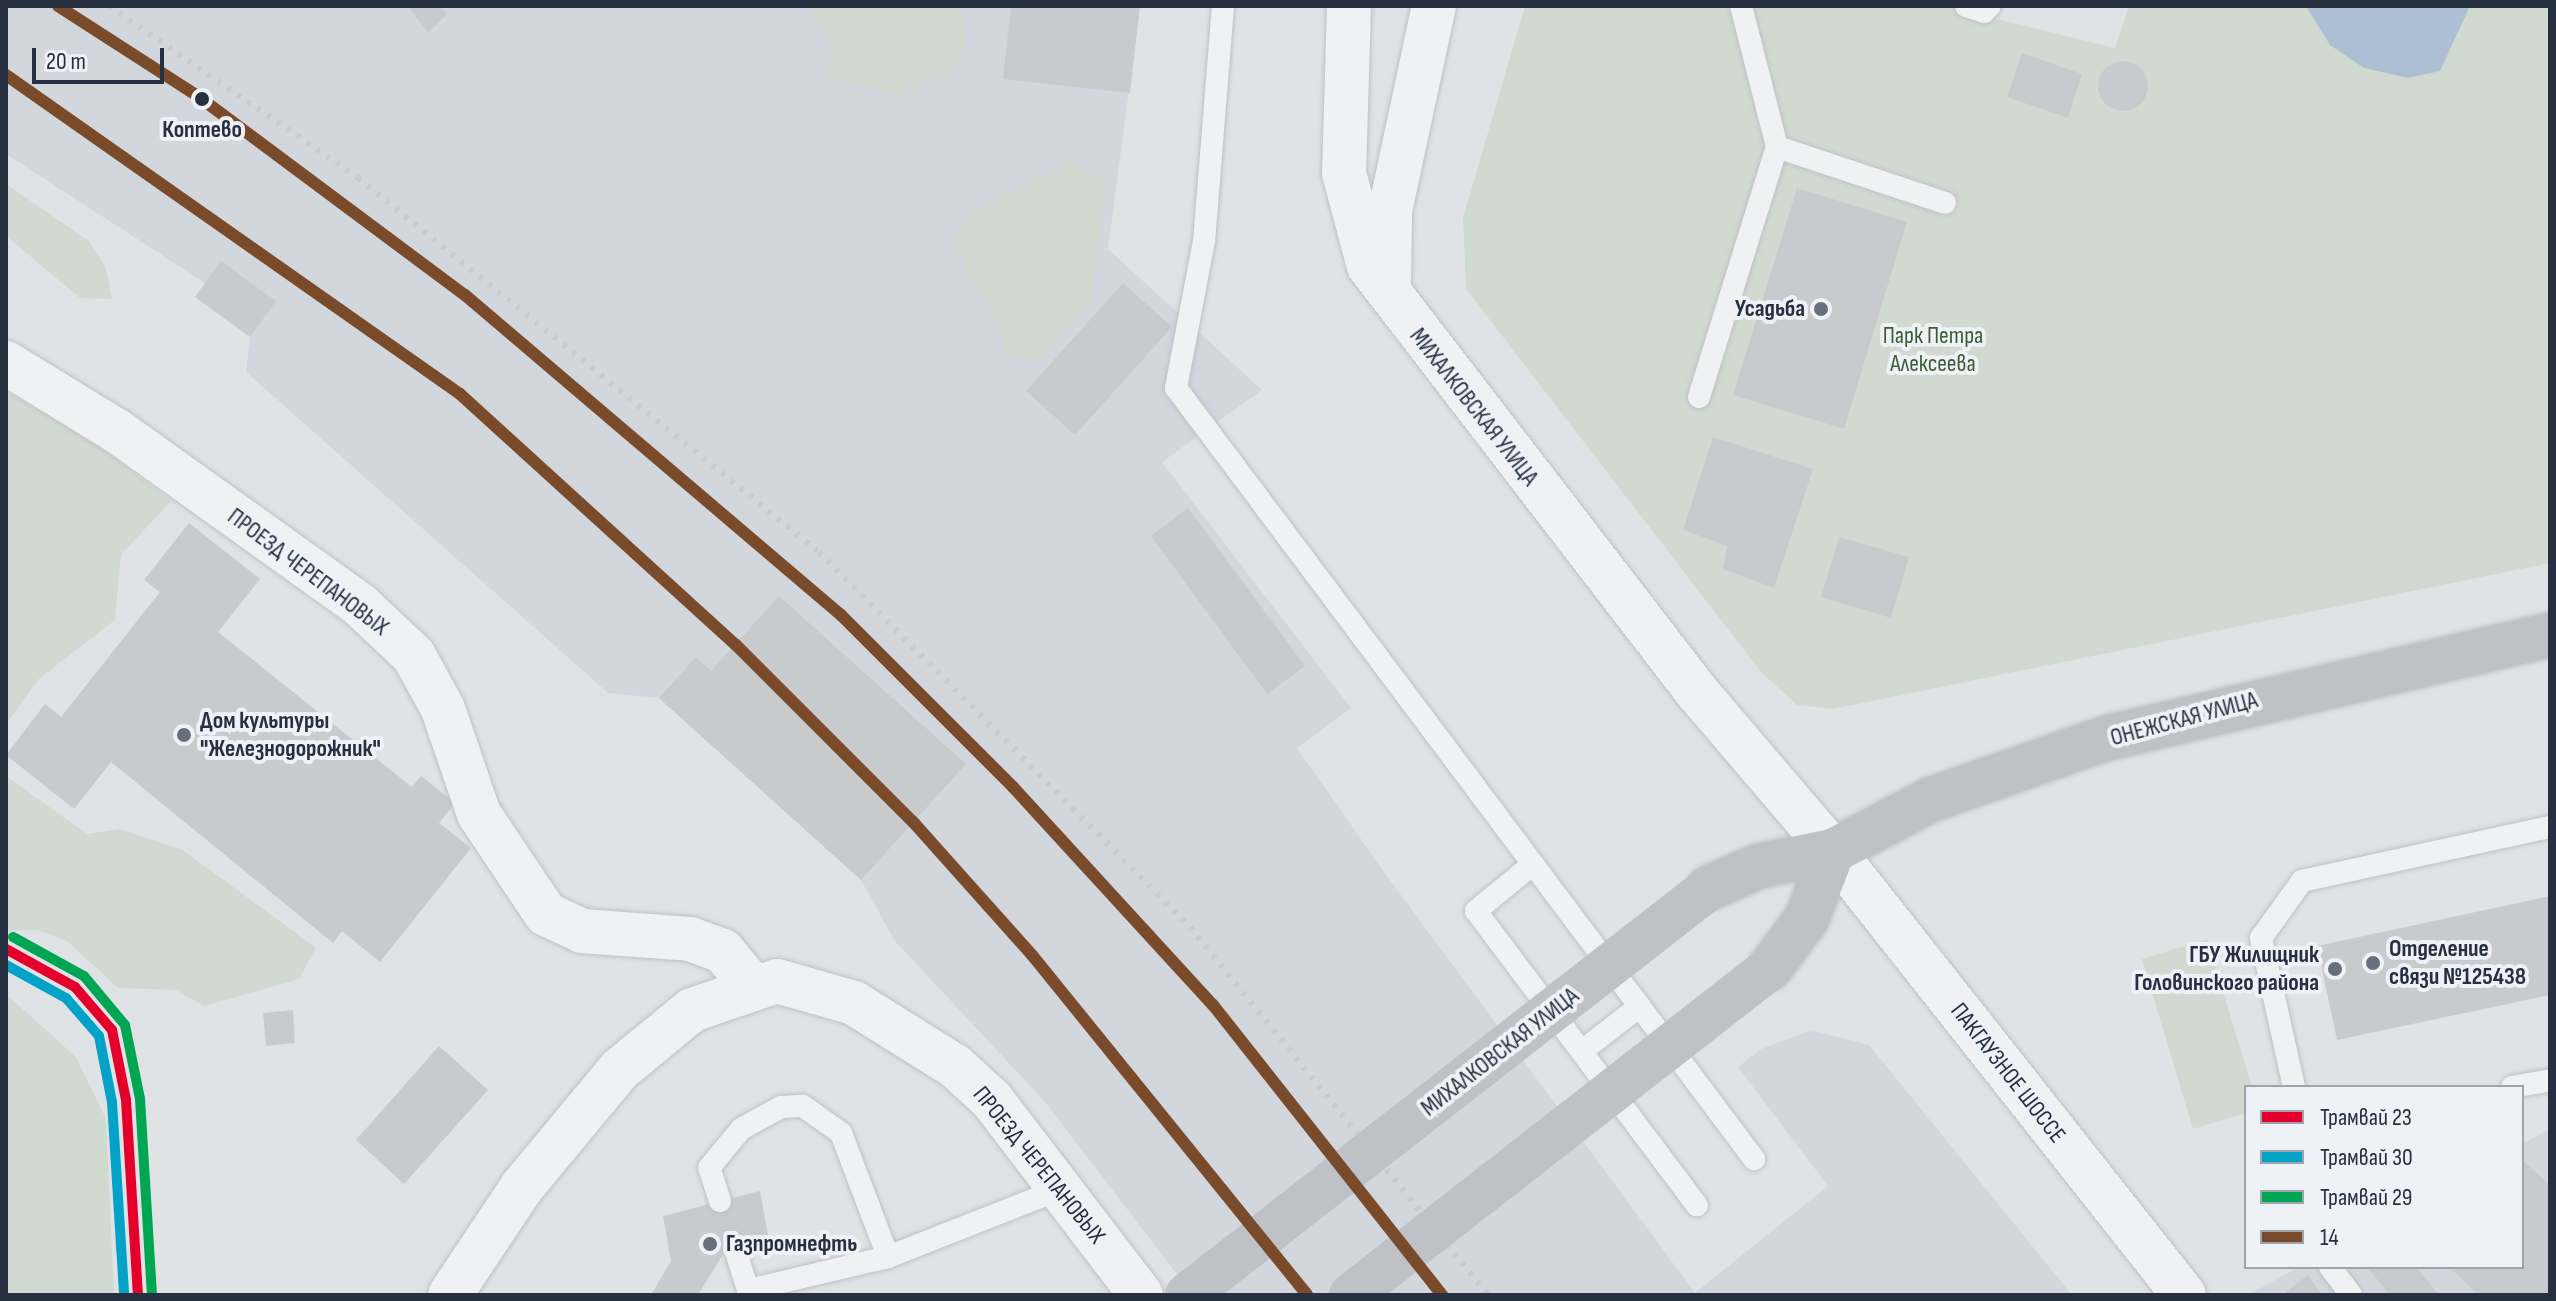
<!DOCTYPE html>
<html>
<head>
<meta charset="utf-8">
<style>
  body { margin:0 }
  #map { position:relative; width:2556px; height:1301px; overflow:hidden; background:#e0e3e6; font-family:"Sofia Sans Condensed",sans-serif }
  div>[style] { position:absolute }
  .built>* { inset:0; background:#d2d6dd }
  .green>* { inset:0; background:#d1dad1 }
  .water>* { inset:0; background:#adc0d3 }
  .building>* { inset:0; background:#c8cbce }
  .round { border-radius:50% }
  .roads { filter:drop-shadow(0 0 2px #bec1c4) drop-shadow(0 0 2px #bec1c4) }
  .service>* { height:22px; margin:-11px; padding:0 11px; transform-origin:11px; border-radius:11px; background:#f0f1f3 }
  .minor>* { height:44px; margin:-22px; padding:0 22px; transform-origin:22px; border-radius:22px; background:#f0f1f3 }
  .tertiary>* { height:44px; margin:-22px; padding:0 22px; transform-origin:22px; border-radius:22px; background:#f0f1f3 }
  .secondary>* { height:44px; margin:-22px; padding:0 22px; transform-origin:22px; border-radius:22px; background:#bec1c6 }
  .rail>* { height:6px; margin-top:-3px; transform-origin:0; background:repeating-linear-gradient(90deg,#c9cbce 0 4px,transparent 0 12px) }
  .secondary-bridge>* { height:44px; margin:-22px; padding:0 22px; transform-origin:22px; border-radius:22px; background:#bec1c6 }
  .rail-1>* { height:12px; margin:-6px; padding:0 6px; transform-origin:6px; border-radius:6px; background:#7a4b2a }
  .tram-1>* { height:10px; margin:-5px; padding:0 5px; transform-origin:5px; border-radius:5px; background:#e4002b }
  .tram-2>* { height:10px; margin:-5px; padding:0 5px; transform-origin:5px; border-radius:5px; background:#02a3c7 }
  .tram-3>* { height:10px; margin:-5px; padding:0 5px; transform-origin:5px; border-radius:5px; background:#00a651 }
  .dots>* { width:22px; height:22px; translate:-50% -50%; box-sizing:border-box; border:4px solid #eef1f6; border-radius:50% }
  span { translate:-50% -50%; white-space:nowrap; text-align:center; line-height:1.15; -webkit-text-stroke:8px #eef1f6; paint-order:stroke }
  .stop-label { font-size:24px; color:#263040; font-weight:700 }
  .poi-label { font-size:24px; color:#263040; font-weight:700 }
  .right { translate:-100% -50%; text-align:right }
  .left { translate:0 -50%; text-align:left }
  .park-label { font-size:24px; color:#3c5c33 }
  .street-label { font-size:24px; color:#263040 }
  .frame { position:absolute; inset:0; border:8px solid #263040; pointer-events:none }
  .legend { position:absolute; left:2244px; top:1085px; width:280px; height:184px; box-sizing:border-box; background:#eef1f6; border:2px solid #9ea4ad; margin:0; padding:10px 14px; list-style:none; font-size:24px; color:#263040 }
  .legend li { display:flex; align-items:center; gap:16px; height:40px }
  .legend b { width:40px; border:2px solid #9ea4ad }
  .scale { position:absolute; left:32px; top:48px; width:132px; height:36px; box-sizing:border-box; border:4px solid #263040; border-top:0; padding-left:10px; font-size:24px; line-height:28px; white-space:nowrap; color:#263040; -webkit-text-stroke:6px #eef1f6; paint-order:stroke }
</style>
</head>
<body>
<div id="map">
  <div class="built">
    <i style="clip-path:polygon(6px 6px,1140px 6px,1108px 249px,1262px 390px,1162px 462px,1351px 708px,1297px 748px,1384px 872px,1695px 1293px,1828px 1186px,1738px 1067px,1761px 1049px,1811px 1030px,1869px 1045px,2072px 1295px,1193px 1295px,1045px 1102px,895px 941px,861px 880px,659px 698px,608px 693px,246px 372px,250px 337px,195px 297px,205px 283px,6px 154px)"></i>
    <i style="clip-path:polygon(2550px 1129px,2550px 1295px,2248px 1295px,2299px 1267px,2522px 1267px,2522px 1144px)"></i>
  </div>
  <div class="green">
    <i style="clip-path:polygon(808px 6px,962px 6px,967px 37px,957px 69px,897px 96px,830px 78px,831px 43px)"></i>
    <i style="clip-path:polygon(1525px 6px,1945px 6px,2115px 48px,2129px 6px,2550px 6px,2550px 563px,1833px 709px,1797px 705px,1761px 672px,1466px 289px,1463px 218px)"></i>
    <i style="clip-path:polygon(1069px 162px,1100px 177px,1106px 189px,1091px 300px,1038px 362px,1006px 355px,999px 322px,964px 268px,954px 234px,978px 208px)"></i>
    <i style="clip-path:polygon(6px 184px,89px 241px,106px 268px,112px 299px,80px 298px,6px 236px)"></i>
    <i style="clip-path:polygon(6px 391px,95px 443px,171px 501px,121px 555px,115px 620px,39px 679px,6px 724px)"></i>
    <i style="clip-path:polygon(6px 776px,87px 834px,120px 829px,183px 850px,316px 948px,299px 979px,204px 1006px,176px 990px,118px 988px,67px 941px,37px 930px,6px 931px)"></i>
    <i style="clip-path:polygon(2207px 939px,2252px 1087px,2246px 1113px,2193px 1129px,2142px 959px)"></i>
    <i style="clip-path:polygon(6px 994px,76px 1057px,106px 1119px,114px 1295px,6px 1295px)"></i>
  </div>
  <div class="water">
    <i style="clip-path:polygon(2306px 6px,2470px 6px,2440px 71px,2408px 78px,2364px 68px,2330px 45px)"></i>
  </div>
  <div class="building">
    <i style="clip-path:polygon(408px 6px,439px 6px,447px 14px,428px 33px)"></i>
    <i style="clip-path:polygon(1011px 6px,1140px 6px,1130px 93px,1003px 79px)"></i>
    <i style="clip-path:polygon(2022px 53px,2082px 74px,2068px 118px,2007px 97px)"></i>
    <i class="round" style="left:2098px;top:61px;width:50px;height:50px"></i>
    <i style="clip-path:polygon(1797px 188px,1907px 222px,1844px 429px,1733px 395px)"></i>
    <i style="clip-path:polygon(221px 261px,276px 301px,250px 337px,195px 297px)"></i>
    <i style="clip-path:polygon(1123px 283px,1172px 327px,1075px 435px,1026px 391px)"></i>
    <i style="clip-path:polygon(1713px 437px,1813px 469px,1774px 588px,1723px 569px,1727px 546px,1683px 530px)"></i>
    <i style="clip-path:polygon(1188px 508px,1305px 666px,1267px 694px,1151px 536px)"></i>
    <i style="clip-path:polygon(189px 523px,260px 579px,218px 632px,412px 787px,421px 776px,455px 803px,439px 823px,471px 848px,380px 962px,342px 931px,333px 943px,111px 762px,74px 809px,6px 755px,45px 704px,61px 717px,160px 592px,144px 580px)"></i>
    <i style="clip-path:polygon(1839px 537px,1909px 557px,1891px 618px,1821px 597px)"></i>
    <i style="clip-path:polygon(779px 596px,966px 764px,861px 880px,659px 698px,696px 657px,711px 671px)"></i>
    <i style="clip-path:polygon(2550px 896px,2550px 995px,2337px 1040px,2317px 946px)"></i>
    <i style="clip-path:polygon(293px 1010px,295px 1043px,266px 1046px,263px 1013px)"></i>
    <i style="clip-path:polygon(439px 1046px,488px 1090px,404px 1184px,356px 1140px)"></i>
    <i style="clip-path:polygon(2522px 1160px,2550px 1185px,2550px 1295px,2479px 1295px,2449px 1267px,2522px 1267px)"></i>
    <i style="clip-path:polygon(760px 1191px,769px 1240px,725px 1251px,698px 1295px,651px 1295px,671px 1261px,663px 1216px)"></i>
    <i style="clip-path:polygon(2367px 1267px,2416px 1267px,2439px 1295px,2390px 1295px)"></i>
    <i style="clip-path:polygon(2308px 1275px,2322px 1295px,2282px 1295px)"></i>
  </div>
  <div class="roads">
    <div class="service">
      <i style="left:1223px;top:6px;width:236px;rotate:94.6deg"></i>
      <i style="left:1204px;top:241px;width:150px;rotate:100.8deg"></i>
      <i style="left:1176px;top:388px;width:964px;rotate:53.14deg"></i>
      <i style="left:1966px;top:6px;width:19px;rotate:18deg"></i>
      <i style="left:1984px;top:12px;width:8px;rotate:-45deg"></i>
      <i style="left:1777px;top:147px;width:177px;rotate:18.4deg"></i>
      <i style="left:1699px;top:397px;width:262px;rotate:-72.7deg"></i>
      <i style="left:1777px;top:147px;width:146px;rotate:-104.3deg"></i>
      <i style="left:1533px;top:864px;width:74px;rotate:140.5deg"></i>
      <i style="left:1476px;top:911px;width:368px;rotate:53.1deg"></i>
      <i style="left:1582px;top:1051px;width:73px;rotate:-37.8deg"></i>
      <i style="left:2294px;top:1087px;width:153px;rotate:-102.5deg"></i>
      <i style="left:2261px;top:938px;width:70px;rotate:-54.3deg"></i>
      <i style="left:2302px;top:881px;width:254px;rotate:-12.3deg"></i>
      <i style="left:2512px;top:1087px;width:39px;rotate:-10deg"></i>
      <i style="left:720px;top:1201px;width:35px;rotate:-108deg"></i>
      <i style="left:709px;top:1168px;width:50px;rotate:-50.6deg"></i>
      <i style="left:741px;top:1129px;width:46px;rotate:-28.8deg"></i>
      <i style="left:781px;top:1107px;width:22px;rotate:-3deg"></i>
      <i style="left:803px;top:1106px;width:47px;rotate:35.4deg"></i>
      <i style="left:841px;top:1133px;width:133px;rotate:69.2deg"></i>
      <i style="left:888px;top:1257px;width:144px;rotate:166.7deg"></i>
      <i style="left:748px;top:1290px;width:43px;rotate:-107.6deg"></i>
      <i style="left:888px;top:1257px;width:186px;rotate:-21.5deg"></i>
      <i style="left:2330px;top:1267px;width:35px;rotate:53deg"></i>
    </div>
    <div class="minor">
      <i style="left:6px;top:363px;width:130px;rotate:31.5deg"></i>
      <i style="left:117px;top:431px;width:300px;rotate:35.6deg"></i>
      <i style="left:361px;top:606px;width:73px;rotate:43.3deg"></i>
      <i style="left:414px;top:656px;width:60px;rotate:61.3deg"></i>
      <i style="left:443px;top:709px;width:111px;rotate:71.1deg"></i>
      <i style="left:479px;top:814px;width:120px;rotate:56.2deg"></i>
      <i style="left:546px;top:914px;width:40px;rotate:25deg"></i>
      <i style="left:582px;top:931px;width:108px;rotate:4.2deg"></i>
      <i style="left:690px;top:939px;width:35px;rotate:20deg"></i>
      <i style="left:723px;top:951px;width:44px;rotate:50.5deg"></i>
      <i style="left:1833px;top:851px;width:566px;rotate:51.67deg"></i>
    </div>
    <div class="tertiary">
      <i style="left:1349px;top:6px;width:167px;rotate:91.7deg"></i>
      <i style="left:1344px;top:173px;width:96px;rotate:75deg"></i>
      <i style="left:1369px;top:266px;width:538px;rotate:52.41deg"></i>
      <i style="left:1697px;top:692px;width:209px;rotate:49.5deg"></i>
      <i style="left:1389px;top:287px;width:76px;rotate:-89.2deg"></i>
      <i style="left:1390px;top:211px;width:210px;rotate:-77.9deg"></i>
      <i style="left:450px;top:1295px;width:130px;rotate:-56.3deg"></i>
      <i style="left:522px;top:1187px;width:152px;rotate:-50.3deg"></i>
      <i style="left:619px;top:1070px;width:94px;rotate:-39.4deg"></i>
      <i style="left:692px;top:1010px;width:90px;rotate:-18.8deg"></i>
      <i style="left:777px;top:981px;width:80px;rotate:15.9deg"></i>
      <i style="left:854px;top:1003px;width:119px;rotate:32deg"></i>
      <i style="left:955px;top:1066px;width:50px;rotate:42.6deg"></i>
      <i style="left:992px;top:1100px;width:245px;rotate:52.6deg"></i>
    </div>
    <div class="secondary">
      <i style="left:1709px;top:888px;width:55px;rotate:-23.7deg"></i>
      <i style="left:1759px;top:866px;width:76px;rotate:-11.5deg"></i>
      <i style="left:1833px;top:851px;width:110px;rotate:-27.7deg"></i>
      <i style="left:1930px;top:800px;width:188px;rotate:-19.3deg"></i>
      <i style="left:2107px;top:738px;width:455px;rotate:-13.1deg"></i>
      <i style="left:1770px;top:968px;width:62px;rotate:-53.5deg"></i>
      <i style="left:1807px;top:918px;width:72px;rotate:-68.8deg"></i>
    </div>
  </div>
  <div class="rail">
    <i style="left:109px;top:6px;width:303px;rotate:34.6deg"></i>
    <i style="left:358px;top:178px;width:594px;rotate:39.05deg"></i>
    <i style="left:819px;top:552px;width:528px;rotate:45.31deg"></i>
    <i style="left:1190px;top:927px;width:474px;rotate:51deg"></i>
  </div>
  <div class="secondary-bridge">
    <i style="left:1187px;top:1295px;width:662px;rotate:-37.94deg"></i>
    <i style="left:1351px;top:1295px;width:531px;rotate:-37.97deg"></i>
  </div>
  <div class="rail-1">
    <i style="left:58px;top:6px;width:168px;rotate:32.8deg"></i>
    <i style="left:199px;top:97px;width:332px;rotate:36.7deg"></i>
    <i style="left:465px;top:295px;width:494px;rotate:40.4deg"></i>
    <i style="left:841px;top:615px;width:243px;rotate:45deg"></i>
    <i style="left:1013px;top:787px;width:296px;rotate:47.5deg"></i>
    <i style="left:1213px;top:1005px;width:370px;rotate:51.7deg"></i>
    <i style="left:6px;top:75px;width:555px;rotate:35.09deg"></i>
    <i style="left:460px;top:394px;width:373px;rotate:42.3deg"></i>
    <i style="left:736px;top:645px;width:252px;rotate:45deg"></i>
    <i style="left:914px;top:823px;width:177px;rotate:48.2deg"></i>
    <i style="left:1032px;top:955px;width:437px;rotate:51deg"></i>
  </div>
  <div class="tram-1">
    <i style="left:6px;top:949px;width:79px;rotate:28.8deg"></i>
    <i style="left:75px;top:987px;width:57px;rotate:49.3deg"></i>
    <i style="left:112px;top:1030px;width:71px;rotate:78.7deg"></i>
    <i style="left:126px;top:1100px;width:195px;rotate:86.5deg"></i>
  </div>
  <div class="tram-2">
    <i style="left:6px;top:965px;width:68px;rotate:28.8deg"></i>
    <i style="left:66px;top:998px;width:50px;rotate:49deg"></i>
    <i style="left:99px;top:1036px;width:67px;rotate:78.9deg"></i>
    <i style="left:112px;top:1102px;width:193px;rotate:86.4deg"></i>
  </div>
  <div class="tram-3">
    <i style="left:13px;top:937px;width:81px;rotate:28.8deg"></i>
    <i style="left:84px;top:976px;width:64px;rotate:50.1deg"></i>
    <i style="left:125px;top:1025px;width:76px;rotate:78.5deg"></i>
    <i style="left:140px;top:1099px;width:195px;rotate:86.5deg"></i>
  </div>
  <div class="dots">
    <i style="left:202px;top:99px;background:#263040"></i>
    <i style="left:1821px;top:309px;background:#676f7a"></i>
    <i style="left:184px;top:735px;background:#676f7a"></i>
    <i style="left:2373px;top:963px;background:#676f7a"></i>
    <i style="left:2335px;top:969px;background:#676f7a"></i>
    <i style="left:710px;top:1244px;background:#676f7a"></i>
  </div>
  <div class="stop-label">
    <span style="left:202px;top:130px">Коптево</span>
  </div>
  <div class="poi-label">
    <span class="right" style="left:1805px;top:309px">Усадьба</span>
    <span class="left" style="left:200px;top:735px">Дом культуры<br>"Железнодорожник"</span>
    <span class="left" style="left:2389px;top:963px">Отделение<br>связи №125438</span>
    <span class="right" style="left:2319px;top:969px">ГБУ Жилищник<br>Головинского района</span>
    <span class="left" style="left:726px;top:1244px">Газпромнефть</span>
  </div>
  <div class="park-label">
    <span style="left:1933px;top:350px">Парк Петра<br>Алексеева</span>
  </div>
  <div class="street-label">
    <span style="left:1474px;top:407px;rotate:52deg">МИХАЛКОВСКАЯ УЛИЦА</span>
    <span style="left:308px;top:572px;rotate:37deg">ПРОЕЗД ЧЕРЕПАНОВЫХ</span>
    <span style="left:2184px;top:719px;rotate:-15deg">ОНЕЖСКАЯ УЛИЦА</span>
    <span style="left:1500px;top:1052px;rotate:-38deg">МИХАЛКОВСКАЯ УЛИЦА</span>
    <span style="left:2008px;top:1073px;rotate:52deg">ПАКГАУЗНОЕ ШОССЕ</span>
    <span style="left:1039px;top:1165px;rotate:51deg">ПРОЕЗД ЧЕРЕПАНОВЫХ</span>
  </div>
  <div class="frame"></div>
  <ul class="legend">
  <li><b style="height:10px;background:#e4002b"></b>Трамвай 23</li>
  <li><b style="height:10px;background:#02a3c7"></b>Трамвай 30</li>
  <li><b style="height:10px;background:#00a651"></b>Трамвай 29</li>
  <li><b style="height:10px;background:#7a4b2a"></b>14</li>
  </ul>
  <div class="scale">20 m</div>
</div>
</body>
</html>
